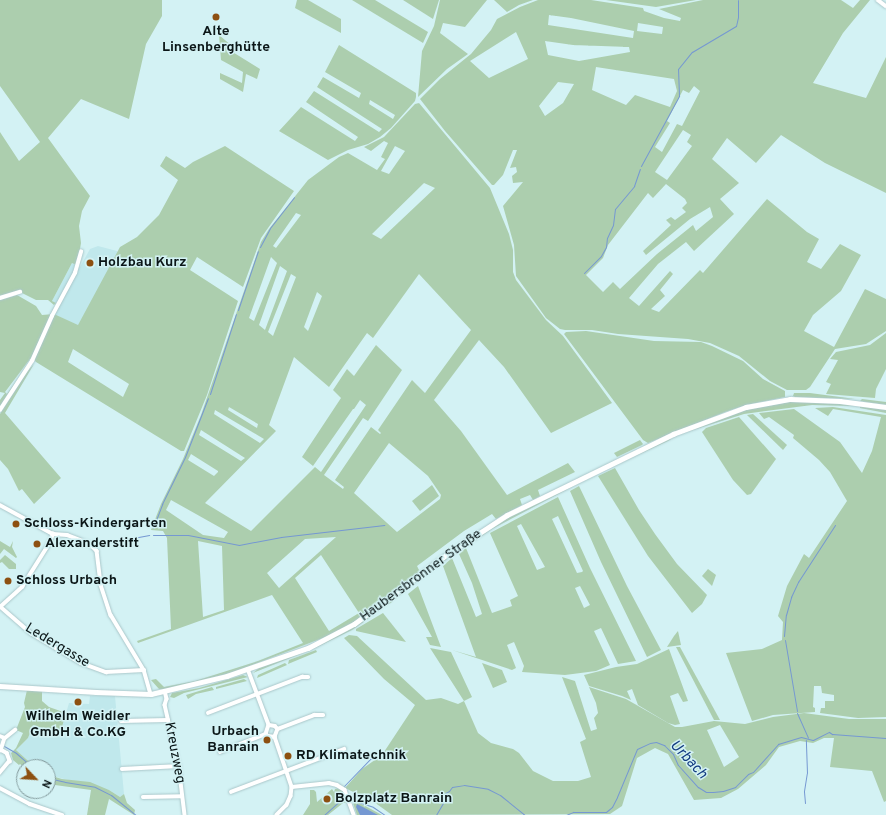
<!DOCTYPE html>
<html>
<head>
<meta charset="utf-8">
<style>
  body { margin:0 }
  #map { position:relative; width:886px; height:815px; overflow:hidden; background:#d3f2f4; font-family:Overpass,sans-serif }
  div>[style] { position:absolute }
  .built>* { inset:0; background:#c0e8ec }
  .green>* { inset:0; background:#acceae }
  .water>* { inset:0; background:#7598d2 }
  .stream>* { height:1px; margin:-0.5px; padding:0 0.5px; transform-origin:0.5px; border-radius:0.5px; background:#7598d2 }
  .roads { filter:drop-shadow(0 0 1px #aac7ca) drop-shadow(0 0 1px #aac7ca) }
  .minor>* { height:3.5px; margin:-1.75px; padding:0 1.75px; transform-origin:1.75px; border-radius:1.75px; background:#fff }
  .tertiary>* { height:4.5px; margin:-2.25px; padding:0 2.25px; transform-origin:2.25px; border-radius:2.25px; background:#fff }
  .dots>* { width:11px; height:11px; translate:-50% -50%; box-sizing:border-box; border:2px solid #d3f2f4; border-radius:50% }
  span { translate:-50% -50%; white-space:nowrap; text-align:center; line-height:1.15; -webkit-text-stroke:3px #d3f2f4; paint-order:stroke }
  .poi-label { font-size:14px; color:#0b1617; font-weight:700 }
  .left { translate:0 -50%; text-align:left }
  .right { translate:-100% -50%; text-align:right }
  .street-label { font-size:14px; color:#0b1617 }
  .water-label { font-size:15px; color:#123b80; font-style:italic }
  .north { position:absolute; left:16px; top:759px; width:40px; height:40px; box-sizing:border-box; background:#d3f2f4; border:1px solid #839a9c; border-radius:50%; rotate:115deg; font-size:11px; font-weight:700; line-height:16px; text-align:center; color:#0b1617 }
  .north::after { content:''; display:block; margin:auto; width:14px; height:18px; background:#8d5011; clip-path:polygon(50% 0,100% 100%,50% 72%,0 100%) }
</style>
</head>
<body>
<div id="map">
  <div class="built">
    <i style="clip-path:polygon(98px 246px,117px 251px,118px 253px,78px 326px,54px 314px,59px 306px,52px 301px,72px 263px,80px 267px,90px 249px)"></i>
    <i style="clip-path:polygon(90px 696px,115px 696px,124px 794px,120px 797px,109px 790px,48px 775px,48px 767px,35px 767px,16px 750px,28px 738px,33px 725px,60px 734px,69px 703px,89px 704px)"></i>
  </div>
  <div class="green">
    <i style="clip-path:polygon(0 0,162px 0,162px 16px,146px 44px,129px 119px,81px 99px,48px 138px,90px 196px,82px 211px,79px 226px,81px 243px,78px 261px,76px 265px,72px 263px,52px 301px,56px 303px,54px 305px,48px 300px,36px 300px,18px 291px,0 296px,0 132px,19px 161px,40px 142px,0 86px)"></i>
    <i style="clip-path:polygon(297px 0,308px 0,341px 19px,341px 33px,295px 8px)"></i>
    <i style="clip-path:polygon(352px 0,375px 0,428px 32px,423px 43px)"></i>
    <i style="clip-path:polygon(403px 0,439px 0,433px 19px)"></i>
    <i style="clip-path:polygon(440px 0,487px 0,465px 27px,443px 23px,440px 33px,468px 54px,447px 69px,418px 97px,422px 51px,434px 26px)"></i>
    <i style="clip-path:polygon(494px 0,533px 0,519px 5px,507px 12px)"></i>
    <i style="clip-path:polygon(evenodd,538px 0,591px 0,643px 8px,644px 11px,664px 18px,680px 21px,681px 18px,659px 9px,703px 0,841px 0,853px 8px,860px 0,870px 0,843px 33px,813px 83px,866px 98px,886px 57px,886px 193px,825px 163px,781px 135px,756px 163px,727px 138px,712px 159px,739px 183px,720px 199px,734px 214px,694px 251px,686px 242px,658px 264px,629px 298px,639px 306px,670px 271px,673px 274px,660px 290px,665px 296px,651px 309px,659px 312px,700px 270px,703px 273px,767px 199px,807px 232px,819px 239px,807px 262px,821px 269px,840px 244px,861px 255px,841px 291px,813px 315px,804px 331px,834px 347px,865px 289px,886px 299px,886px 331px,866px 344px,835px 349px,810px 387px,806px 390px,787px 390px,770px 381px,739px 356px,710px 343px,688px 339px,618px 334px,592px 330px,565px 330px,560px 329px,546px 318px,516px 276px,514px 245px,503px 206px,523px 182px,513px 183px,512px 176px,517px 172px,516px 167px,510px 168px,517px 150px,513px 150px,503px 175px,494px 185px,492px 185px,445px 131px,420px 99px,440px 79px,471px 54px,491px 30px,497px 19px,520px 7px,538px 0,549px 15px,571px 18px,634px 31px,633px 38px,548px 25px,549px 15px,538px 0,638px 23px,663px 27px,662px 34px,637px 31px,638px 23px,538px 0,516px 32px,528px 59px,489px 78px,470px 61px,516px 32px,538px 0,545px 41px,573px 45px,629px 47px,630px 52px,579px 61px,548px 55px,545px 41px,538px 0,596px 67px,674px 79px,677px 91px,670px 107px,635px 95px,626px 105px,592px 90px,596px 67px,538px 0,558px 82px,574px 84px,563px 103px,545px 116px,539px 106px,558px 82px,538px 0,694px 86px,700px 91px,682px 126px,677px 124px,662px 152px,655px 147px,670px 123px,667px 121px,683px 90px,689px 93px,694px 86px,538px 0,683px 130px,691px 135px,687px 142px,692px 146px,667px 180px,655px 172px,683px 130px,538px 0,666px 184px,685px 199px,687px 203px,682px 208px,686px 212px,675px 220px,671px 217px,666px 220px,671px 225px,643px 251px,646px 255px,690px 219px,710px 207px,713px 217px,696px 231px,693px 225px,657px 254px,620px 289px,613px 282px,603px 292px,586px 275px,603px 258px,608px 245px,648px 193px,653px 198px,666px 184px)"></i>
    <i style="clip-path:polygon(606px 0,696px 0,656px 7px)"></i>
    <i style="clip-path:polygon(219px 35px,232px 46px,231px 51px,260px 69px,257px 79px,246px 74px,243px 92px,220px 79px,220px 73px,242px 83px,243px 72px,221px 60px)"></i>
    <i style="clip-path:polygon(evenodd,339px 45px,416px 93px,416px 97px,415px 101px,391px 128px,380px 137px,368px 144px,348px 150px,328px 160px,279px 131px,301px 107px,355px 141px,358px 137px,306px 102px,314px 91px,379px 132px,382px 129px,317px 87px,323px 77px,359px 98px,361px 93px,325px 72px,339px 45px,370px 100px,395px 115px,393px 119px,369px 104px,370px 100px)"></i>
    <i style="clip-path:polygon(evenodd,419px 103px,490px 188px,509px 234px,513px 250px,513px 272px,516px 280px,546px 320px,563px 336px,612px 403px,551px 433px,504px 367px,479px 340px,434px 400px,461px 431px,507px 495px,568px 463px,575px 472px,538px 490px,540px 496px,533px 500px,530px 495px,520px 499px,522px 505px,496px 519px,492px 514px,464px 531px,417px 566px,420px 572px,351px 624px,328px 636px,234px 672px,166px 689px,159px 689px,151px 680px,156px 679px,164px 687px,195px 681px,258px 661px,303px 643px,272px 595px,138px 643px,137px 641px,171px 629px,167px 538px,163px 531px,151px 530px,161px 504px,183px 459px,201px 415px,261px 242px,269px 229px,308px 180px,339px 157px,348px 153px,377px 170px,385px 159px,381px 157px,388px 143px,384px 141px,371px 151px,364px 147px,384px 137px,415px 104px,419px 103px,395px 146px,405px 151px,389px 174px,381px 171px,395px 146px,419px 103px,424px 183px,435px 188px,381px 239px,372px 234px,424px 183px,419px 103px,296px 213px,301px 215px,276px 248px,273px 246px,296px 213px,419px 103px,271px 257px,277px 263px,254px 321px,249px 318px,271px 257px,419px 103px,280px 266px,287px 271px,265px 330px,259px 325px,280px 266px,419px 103px,291px 274px,296px 277px,273px 336px,268px 332px,291px 274px,419px 103px,419px 274px,471px 330px,425px 393px,412px 380px,378px 430px,381px 433px,380px 434px,371px 427px,335px 480px,344px 487px,343px 489px,324px 475px,363px 418px,368px 421px,402px 370px,376px 345px,354px 376px,347px 369px,333px 390px,341px 398px,302px 457px,313px 466px,353px 409px,354px 409px,360px 400px,366px 405px,321px 472px,315px 467px,251px 531px,205px 503px,276px 431px,269px 425px,294px 357px,329px 387px,367px 333px,373px 338px,419px 274px,419px 103px,317px 292px,322px 296px,308px 331px,304px 327px,317px 292px,419px 103px,229px 407px,258px 424px,257px 428px,228px 410px,229px 407px,419px 103px,215px 410px,264px 439px,260px 443px,214px 414px,215px 410px,419px 103px,201px 430px,245px 458px,241px 461px,199px 435px,201px 430px,419px 103px,389px 443px,428px 476px,441px 495px,440px 499px,397px 532px,354px 493px,389px 443px,419px 103px,191px 454px,218px 471px,218px 472px,214px 476px,188px 460px,191px 454px,419px 103px,171px 500px,228px 532px,224px 538px,203px 535px,166px 510px,171px 500px,419px 103px,336px 537px,279px 588px,267px 573px,305px 539px,336px 537px,419px 103px,198px 541px,222px 546px,224px 610px,203px 617px,198px 541px,419px 103px,321px 555px,359px 613px,329px 631px,295px 578px,321px 555px)"></i>
    <i style="clip-path:polygon(evenodd,225px 146px,294px 191px,261px 238px,243px 287px,197px 257px,190px 270px,238px 301px,207px 395px,184px 451px,181px 451px,36px 362px,32px 358px,30px 359px,5px 392px,7px 394px,30px 362px,0 409px,0 400px,5px 393px,0 392px,0 300px,17px 295px,36px 306px,42px 315px,54px 314px,78px 325px,120px 247px,137px 237px,159px 215px,178px 180px,160px 166px,166px 156px,185px 168px,193px 162px,225px 146px,73px 349px,129px 384px,123px 397px,68px 362px,73px 349px)"></i>
    <i style="clip-path:polygon(586px 331px,654px 341px,701px 342px,712px 346px,743px 361px,763px 379px,785px 391px,785px 397px,746px 405px,725px 412px,648px 443px,643px 440px,564px 334px,566px 332px)"></i>
    <i style="clip-path:polygon(886px 333px,886px 369px,876px 389px,875px 398px,826px 394px,831px 384px,826px 382px,838px 360px,830px 359px,836px 352px,870px 345px)"></i>
    <i style="clip-path:polygon(34px 364px,5px 413px,61px 478px,34px 504px,22px 489px,19px 491px,8px 469px,0 460px,0 414px,27px 372px)"></i>
    <i style="clip-path:polygon(794px 393px,810px 393px,855px 399px,795px 397px,793px 396px)"></i>
    <i style="clip-path:polygon(862px 399px,886px 402px,886px 405px,860px 401px)"></i>
    <i style="clip-path:polygon(809px 401px,829px 402px,855px 406px,812px 405px,744px 414px,677px 435px,745px 410px,789px 402px)"></i>
    <i style="clip-path:polygon(860px 405px,886px 409px,886px 413px,860px 408px)"></i>
    <i style="clip-path:polygon(833px 407px,886px 415px,886px 717px,858px 718px,820px 713px,821px 708px,825px 708px,825px 701px,834px 701px,834px 695px,822px 693px,821px 686px,814px 686px,813px 707px,815px 708px,815px 712px,773px 715px,752px 721px,726px 653px,762px 649px,782px 640px,783px 622px,778px 616px,787px 586px,804px 554px,809px 558px,847px 501px,830px 472px,819px 460px,793px 438px,794px 435px,769px 417px,764px 419px,759px 413px,794px 409px,840px 442px,862px 473px,872px 451px,881px 417px,833px 409px,828px 416px,815px 408px)"></i>
    <i style="clip-path:polygon(753px 414px,787px 445px,783px 450px,747px 415px)"></i>
    <i style="clip-path:polygon(739px 417px,776px 459px,751px 494px,747px 495px,733px 480px,702px 432px,706px 428px)"></i>
    <i style="clip-path:polygon(669px 438px,671px 439px,668px 441px,583px 480px,629px 456px)"></i>
    <i style="clip-path:polygon(640px 440px,643px 444px,642px 445px,617px 457px,614px 453px)"></i>
    <i style="clip-path:polygon(615px 468px,639px 510px,655px 534px,677px 564px,707px 595px,702px 604px,692px 613px,648px 556px,598px 476px)"></i>
    <i style="clip-path:polygon(579px 481px,579px 483px,492px 529px,426px 573px,450px 554px,501px 521px)"></i>
    <i style="clip-path:polygon(432px 485px,439px 496px,420px 511px,412px 501px)"></i>
    <i style="clip-path:polygon(579px 486px,627px 586px,661px 650px,647px 657px,601px 562px,570px 491px)"></i>
    <i style="clip-path:polygon(evenodd,558px 497px,590px 568px,636px 661px,618px 664px,601px 628px,594px 631px,610px 665px,596px 671px,565px 675px,522px 672px,524px 666px,514px 642px,507px 645px,516px 668px,512px 670px,452px 650px,476px 657px,443px 566px,452px 558px,476px 617px,482px 614px,472px 583px,459px 554px,466px 548px,492px 613px,512px 606px,510px 600px,518px 596px,490px 533px,558px 497px,558px 516px,583px 571px,582px 572px,577px 573px,552px 519px,558px 516px,558px 497px,521px 524px,545px 567px,537px 570px,517px 526px,521px 524px,558px 497px,580px 586px,590px 605px,584px 608px,575px 588px,580px 586px)"></i>
    <i style="clip-path:polygon(0 541px,10px 547px,13px 541px,12px 547px,17px 557px,16px 558px,4px 549px,0 554px)"></i>
    <i style="clip-path:polygon(5px 555px,16px 564px,16px 569px,9px 569px,2px 562px,0 563px,0 560px)"></i>
    <i style="clip-path:polygon(708px 569px,716px 575px,712px 586px,702px 576px)"></i>
    <i style="clip-path:polygon(423px 576px,392px 602px,352px 630px,315px 648px,253px 673px,259px 668px,308px 649px,349px 629px,391px 601px)"></i>
    <i style="clip-path:polygon(418px 586px,441px 647px,430px 645px,426px 637px,432px 637px,408px 594px)"></i>
    <i style="clip-path:polygon(383px 613px,406px 642px,356px 631px,356px 629px)"></i>
    <i style="clip-path:polygon(678px 631px,681px 645px,667px 647px,674px 636px)"></i>
    <i style="clip-path:polygon(evenodd,349px 635px,357px 636px,426px 700px,441px 698px,458px 704px,464px 701px,430px 648px,451px 652px,472px 697px,464px 701px,478px 733px,491px 743px,513px 749px,519px 753px,533px 771px,553px 781px,578px 781px,591px 777px,580px 742px,586px 739px,562px 677px,575px 681px,591px 731px,597px 729px,594px 718px,598px 713px,596px 703px,589px 687px,626px 699px,675px 727px,682px 727px,714px 721px,745px 724px,773px 717px,804px 713px,849px 719px,886px 719px,886px 801px,884px 802px,872px 771px,830px 767px,834px 738px,824px 738px,813px 743px,800px 741px,779px 747px,766px 765px,738px 789px,721px 798px,694px 800px,668px 754px,655px 748px,637px 758px,622px 806px,610px 814px,392px 815px,374px 802px,345px 788px,362px 769px,382px 755px,415px 705px,384px 679px,344px 638px,349px 635px,720px 725px,739px 757px,724px 767px,707px 730px,720px 725px)"></i>
    <i style="clip-path:polygon(676px 647px,680px 647px,720px 720px,714px 720px)"></i>
    <i style="clip-path:polygon(669px 649px,688px 701px,683px 702px,678px 693px,670px 696px,680px 724px,675px 725px,668px 723px,638px 705px,632px 689px,627px 691px,631px 700px,622px 696px,589px 686px,584px 675px,616px 667px,637px 664px)"></i>
    <i style="clip-path:polygon(316px 650px,317px 652px,288px 664px,289px 660px)"></i>
    <i style="clip-path:polygon(285px 663px,287px 665px,257px 678px,258px 675px)"></i>
    <i style="clip-path:polygon(482px 663px,502px 670px,507px 682px,493px 688px)"></i>
    <i style="clip-path:polygon(243px 675px,248px 677px,184px 693px,174px 698px,170px 697px,172px 693px,199px 688px)"></i>
    <i style="clip-path:polygon(244px 679px,247px 681px,216px 689px,216px 687px)"></i>
    <i style="clip-path:polygon(212px 687px,214px 690px,196px 694px,188px 699px,186px 695px)"></i>
    <i style="clip-path:polygon(27px 690px,42px 691px,42px 701px,49px 707px,66px 713px,60px 734px,33px 725px,28px 738px,16px 750px,35px 767px,24px 767px,20px 764px,19px 765px,13px 760px,11px 753px,16px 748px,23px 733px,16px 730px,25px 707px,24px 703px)"></i>
    <i style="clip-path:polygon(48px 775px,62px 779px,90px 782px,109px 790px,120px 797px,124px 794px,127px 803px,135px 810px,134px 815px,109px 799px,105px 815px,87px 815px,91px 790px,55px 785px,48px 783px)"></i>
    <i style="clip-path:polygon(339px 788px,343px 791px,348px 802px,343px 803px,328px 815px,303px 815px,310px 804px,310px 790px,314px 790px,316px 792px,317px 802px,332px 789px,334px 792px,335px 789px)"></i>
    <i style="clip-path:polygon(352px 800px,356px 801px,382px 815px,357px 815px)"></i>
  </div>
  <div class="water">
    <i style="clip-path:polygon(357px 804px,378px 815px,360px 815px,356px 807px)"></i>
  </div>
  <div class="stream">
    <i style="left:641px;top:166px;width:80px;rotate:-61.5deg"></i>
    <i style="left:679px;top:96px;width:27px;rotate:-92deg"></i>
    <i style="left:678px;top:69px;width:22px;rotate:-51deg"></i>
    <i style="left:692px;top:52px;width:51px;rotate:-30.6deg"></i>
    <i style="left:736px;top:26px;width:9px;rotate:-77deg"></i>
    <i style="left:738px;top:17px;width:17px;rotate:-90deg"></i>
    <i style="left:260px;top:247px;width:21px;rotate:-62deg"></i>
    <i style="left:270px;top:228px;width:39px;rotate:-52deg"></i>
    <i style="left:584px;top:273px;width:24px;rotate:-45deg"></i>
    <i style="left:601px;top:256px;width:10px;rotate:-61deg"></i>
    <i style="left:606px;top:247px;width:9px;rotate:-84deg"></i>
    <i style="left:607px;top:238px;width:14px;rotate:-65deg"></i>
    <i style="left:613px;top:225px;width:16px;rotate:-83deg"></i>
    <i style="left:615px;top:209px;width:30px;rotate:-50deg"></i>
    <i style="left:634px;top:186px;width:18px;rotate:-71deg"></i>
    <i style="left:238px;top:310px;width:62px;rotate:-71.3deg"></i>
    <i style="left:210px;top:394px;width:84px;rotate:-72deg"></i>
    <i style="left:153px;top:528px;width:26px;rotate:-69deg"></i>
    <i style="left:162px;top:504px;width:52px;rotate:-63.9deg"></i>
    <i style="left:185px;top:457px;width:63px;rotate:-68.7deg"></i>
    <i style="left:153px;top:535px;width:35px"></i>
    <i style="left:188px;top:535px;width:52px;rotate:11.1deg"></i>
    <i style="left:239px;top:545px;width:43px;rotate:-10.8deg"></i>
    <i style="left:281px;top:537px;width:104px;rotate:-6.6deg"></i>
    <i style="left:101px;top:544px;width:49px;rotate:-10.6deg"></i>
    <i style="left:784px;top:636px;width:21px;rotate:-85deg"></i>
    <i style="left:786px;top:615px;width:19px;rotate:-74deg"></i>
    <i style="left:791px;top:597px;width:17px;rotate:-65deg"></i>
    <i style="left:798px;top:582px;width:68px;rotate:-57deg"></i>
    <i style="left:785px;top:640px;width:72px;rotate:80.4deg"></i>
    <i style="left:797px;top:713px;width:27px;rotate:66deg"></i>
    <i style="left:4px;top:746px;width:14px;rotate:30deg"></i>
    <i style="left:16px;top:753px;width:21px;rotate:41deg"></i>
    <i style="left:48px;top:778px;width:17px;rotate:13deg"></i>
    <i style="left:65px;top:782px;width:30px;rotate:9deg"></i>
    <i style="left:95px;top:787px;width:18px;rotate:27deg"></i>
    <i style="left:111px;top:795px;width:32px;rotate:39deg"></i>
    <i style="left:344px;top:786px;width:37px;rotate:-46deg"></i>
    <i style="left:370px;top:759px;width:17px;rotate:-25deg"></i>
    <i style="left:341px;top:792px;width:6px;rotate:72deg"></i>
    <i style="left:349px;top:799px;width:25px;rotate:18deg"></i>
    <i style="left:373px;top:807px;width:14px;rotate:34deg"></i>
    <i style="left:805px;top:803px;width:12px;rotate:-95deg"></i>
    <i style="left:804px;top:791px;width:18px;rotate:-81deg"></i>
    <i style="left:807px;top:773px;width:33px;rotate:-92deg"></i>
    <i style="left:312px;top:815px;width:3px"></i>
    <i style="left:324px;top:815px;width:25px;rotate:-42deg"></i>
    <i style="left:343px;top:798px;width:3px"></i>
    <i style="left:436px;top:815px;width:14px;rotate:-60deg"></i>
    <i style="left:443px;top:803px;width:9px;rotate:-84deg"></i>
    <i style="left:444px;top:794px;width:6px;rotate:-31deg"></i>
    <i style="left:449px;top:791px;width:5px;rotate:-53deg"></i>
    <i style="left:452px;top:787px;width:12px;rotate:-9deg"></i>
    <i style="left:464px;top:785px;width:24px;rotate:9deg"></i>
    <i style="left:488px;top:789px;width:13px;rotate:27deg"></i>
    <i style="left:500px;top:795px;width:32px;rotate:39deg"></i>
    <i style="left:566px;top:815px;width:8px;rotate:-23deg"></i>
    <i style="left:573px;top:812px;width:33px"></i>
    <i style="left:606px;top:812px;width:8px;rotate:-40deg"></i>
    <i style="left:612px;top:807px;width:11px;rotate:-63deg"></i>
    <i style="left:617px;top:797px;width:52px;rotate:-67.4deg"></i>
    <i style="left:637px;top:749px;width:14px;rotate:-25deg"></i>
    <i style="left:650px;top:743px;width:6px;rotate:-9deg"></i>
    <i style="left:656px;top:742px;width:9px;rotate:21deg"></i>
    <i style="left:664px;top:745px;width:13px;rotate:45deg"></i>
    <i style="left:673px;top:754px;width:12px;rotate:66deg"></i>
    <i style="left:678px;top:765px;width:30px;rotate:48deg"></i>
    <i style="left:698px;top:787px;width:9px;rotate:32deg"></i>
    <i style="left:706px;top:792px;width:7px"></i>
    <i style="left:713px;top:792px;width:10px;rotate:-6deg"></i>
    <i style="left:723px;top:791px;width:13px;rotate:-18deg"></i>
    <i style="left:735px;top:787px;width:18px;rotate:-45deg"></i>
    <i style="left:748px;top:774px;width:5px;rotate:-22deg"></i>
    <i style="left:753px;top:772px;width:38px;rotate:-48deg"></i>
    <i style="left:778px;top:744px;width:24px;rotate:-17deg"></i>
    <i style="left:801px;top:737px;width:12px;rotate:14deg"></i>
    <i style="left:813px;top:740px;width:18px;rotate:-27deg"></i>
    <i style="left:829px;top:732px;width:4px;rotate:34deg"></i>
    <i style="left:832px;top:734px;width:54px;rotate:4.2deg"></i>
  </div>
  <div class="roads">
    <div class="minor">
      <i style="left:878px;top:0;width:10px;rotate:37deg"></i>
      <i style="left:0;top:298px;width:21px;rotate:-17deg"></i>
      <i style="left:0;top:410px;width:59px;rotate:-56.9deg"></i>
      <i style="left:32px;top:361px;width:49px;rotate:-66deg"></i>
      <i style="left:52px;top:316px;width:49px;rotate:-61.9deg"></i>
      <i style="left:75px;top:273px;width:22px;rotate:-74deg"></i>
      <i style="left:0;top:505px;width:60px;rotate:28.7deg"></i>
      <i style="left:53px;top:534px;width:14px;rotate:4deg"></i>
      <i style="left:67px;top:535px;width:25px;rotate:21deg"></i>
      <i style="left:90px;top:544px;width:10px;rotate:45deg"></i>
      <i style="left:97px;top:551px;width:34px;rotate:83deg"></i>
      <i style="left:101px;top:585px;width:32px;rotate:72deg"></i>
      <i style="left:111px;top:615px;width:64px;rotate:59deg"></i>
      <i style="left:144px;top:670px;width:25px;rotate:74deg"></i>
      <i style="left:0;top:607px;width:30px;rotate:-42deg"></i>
      <i style="left:22px;top:587px;width:51px;rotate:-57.9deg"></i>
      <i style="left:49px;top:544px;width:11px;rotate:-68deg"></i>
      <i style="left:1px;top:607px;width:40px;rotate:41deg"></i>
      <i style="left:31px;top:633px;width:58px;rotate:31deg"></i>
      <i style="left:81px;top:663px;width:27px;rotate:20deg"></i>
      <i style="left:106px;top:672px;width:38px;rotate:-3deg"></i>
      <i style="left:248px;top:669px;width:60px;rotate:69.4deg"></i>
      <i style="left:165px;top:691px;width:8px;rotate:76deg"></i>
      <i style="left:167px;top:699px;width:6px;rotate:108deg"></i>
      <i style="left:165px;top:705px;width:63px;rotate:77.1deg"></i>
      <i style="left:179px;top:766px;width:49px;rotate:83deg"></i>
      <i style="left:208px;top:713px;width:101px;rotate:-21deg"></i>
      <i style="left:302px;top:677px;width:6px"></i>
      <i style="left:121px;top:721px;width:47px;rotate:-1.2deg"></i>
      <i style="left:269px;top:725px;width:6px;rotate:9deg"></i>
      <i style="left:275px;top:726px;width:4px;rotate:45deg"></i>
      <i style="left:278px;top:729px;width:9px;rotate:111deg"></i>
      <i style="left:275px;top:737px;width:53px;rotate:71.2deg"></i>
      <i style="left:292px;top:787px;width:9px;rotate:96deg"></i>
      <i style="left:291px;top:796px;width:10px;rotate:114deg"></i>
      <i style="left:287px;top:805px;width:14px;rotate:135deg"></i>
      <i style="left:269px;top:725px;width:9px;rotate:108deg"></i>
      <i style="left:266px;top:734px;width:3px;rotate:45deg"></i>
      <i style="left:268px;top:736px;width:7px;rotate:8deg"></i>
      <i style="left:278px;top:729px;width:39px;rotate:-21deg"></i>
      <i style="left:314px;top:715px;width:9px"></i>
      <i style="left:0;top:736px;width:5px;rotate:22deg"></i>
      <i style="left:5px;top:738px;width:13px;rotate:108deg"></i>
      <i style="left:5px;top:738px;width:13px;rotate:-39deg"></i>
      <i style="left:0;top:749px;width:8px;rotate:30deg"></i>
      <i style="left:7px;top:753px;width:9px;rotate:69deg"></i>
      <i style="left:10px;top:761px;width:16px;rotate:130deg"></i>
      <i style="left:220px;top:752px;width:49px;rotate:-21.4deg"></i>
      <i style="left:122px;top:769px;width:57px;rotate:-3deg"></i>
      <i style="left:292px;top:787px;width:37px;rotate:-6deg"></i>
      <i style="left:329px;top:783px;width:8px;rotate:14deg"></i>
      <i style="left:337px;top:785px;width:9px;rotate:32deg"></i>
      <i style="left:345px;top:790px;width:27px;rotate:70deg"></i>
      <i style="left:0;top:788px;width:34px;rotate:28deg"></i>
      <i style="left:30px;top:804px;width:34px;rotate:19deg"></i>
      <i style="left:231px;top:792px;width:121px;rotate:-20.8deg"></i>
      <i style="left:143px;top:797px;width:39px;rotate:-1deg"></i>
    </div>
    <div class="tertiary">
      <i style="left:0;top:686px;width:96px;rotate:3.6deg"></i>
      <i style="left:96px;top:692px;width:55px;rotate:2.1deg"></i>
      <i style="left:151px;top:694px;width:78px;rotate:-13.3deg"></i>
      <i style="left:227px;top:676px;width:86px;rotate:-19.1deg"></i>
      <i style="left:308px;top:648px;width:52px;rotate:-27.6deg"></i>
      <i style="left:354px;top:624px;width:119px;rotate:-36.8deg"></i>
      <i style="left:449px;top:553px;width:69px;rotate:-33.2deg"></i>
      <i style="left:507px;top:515px;width:185px;rotate:-26deg"></i>
      <i style="left:673px;top:434px;width:78px;rotate:-20.3deg"></i>
      <i style="left:746px;top:407px;width:45px;rotate:-10.3deg"></i>
      <i style="left:790px;top:399px;width:50px;rotate:2.3deg"></i>
      <i style="left:840px;top:401px;width:46px;rotate:7.4deg"></i>
    </div>
  </div>
  <div class="dots">
    <i style="left:216px;top:17px;background:#8d5011"></i>
    <i style="left:90px;top:263px;background:#8d5011"></i>
    <i style="left:16px;top:524px;background:#8d5011"></i>
    <i style="left:37px;top:544px;background:#8d5011"></i>
    <i style="left:8px;top:581px;background:#8d5011"></i>
    <i style="left:78px;top:702px;background:#8d5011"></i>
    <i style="left:267px;top:740px;background:#8d5011"></i>
    <i style="left:288px;top:756px;background:#8d5011"></i>
    <i style="left:327px;top:799px;background:#8d5011"></i>
  </div>
  <div class="poi-label">
    <span style="left:216px;top:40px">Alte<br>Linsenberghütte</span>
    <span class="left" style="left:98px;top:263px">Holzbau Kurz</span>
    <span class="left" style="left:24px;top:524px">Schloss-Kindergarten</span>
    <span class="left" style="left:45px;top:544px">Alexanderstift</span>
    <span class="left" style="left:16px;top:581px">Schloss Urbach</span>
    <span style="left:78px;top:725px">Wilhelm Weidler<br>GmbH &amp; Co.KG</span>
    <span class="right" style="left:259px;top:740px">Urbach<br>Banrain</span>
    <span class="left" style="left:296px;top:756px">RD Klimatechnik</span>
    <span class="left" style="left:335px;top:799px">Bolzplatz Banrain</span>
  </div>
  <div class="street-label">
    <span style="left:421px;top:576px;rotate:-36deg">Haubersbronner Straße</span>
    <span style="left:57px;top:646px;rotate:31deg">Ledergasse</span>
    <span style="left:174px;top:753px;rotate:79deg">Kreuzweg</span>
  </div>
  <div class="water-label">
    <span style="left:688px;top:760px;rotate:47deg">Urbach</span>
  </div>
  <div class="north">N</div>
</div>
</body>
</html>
